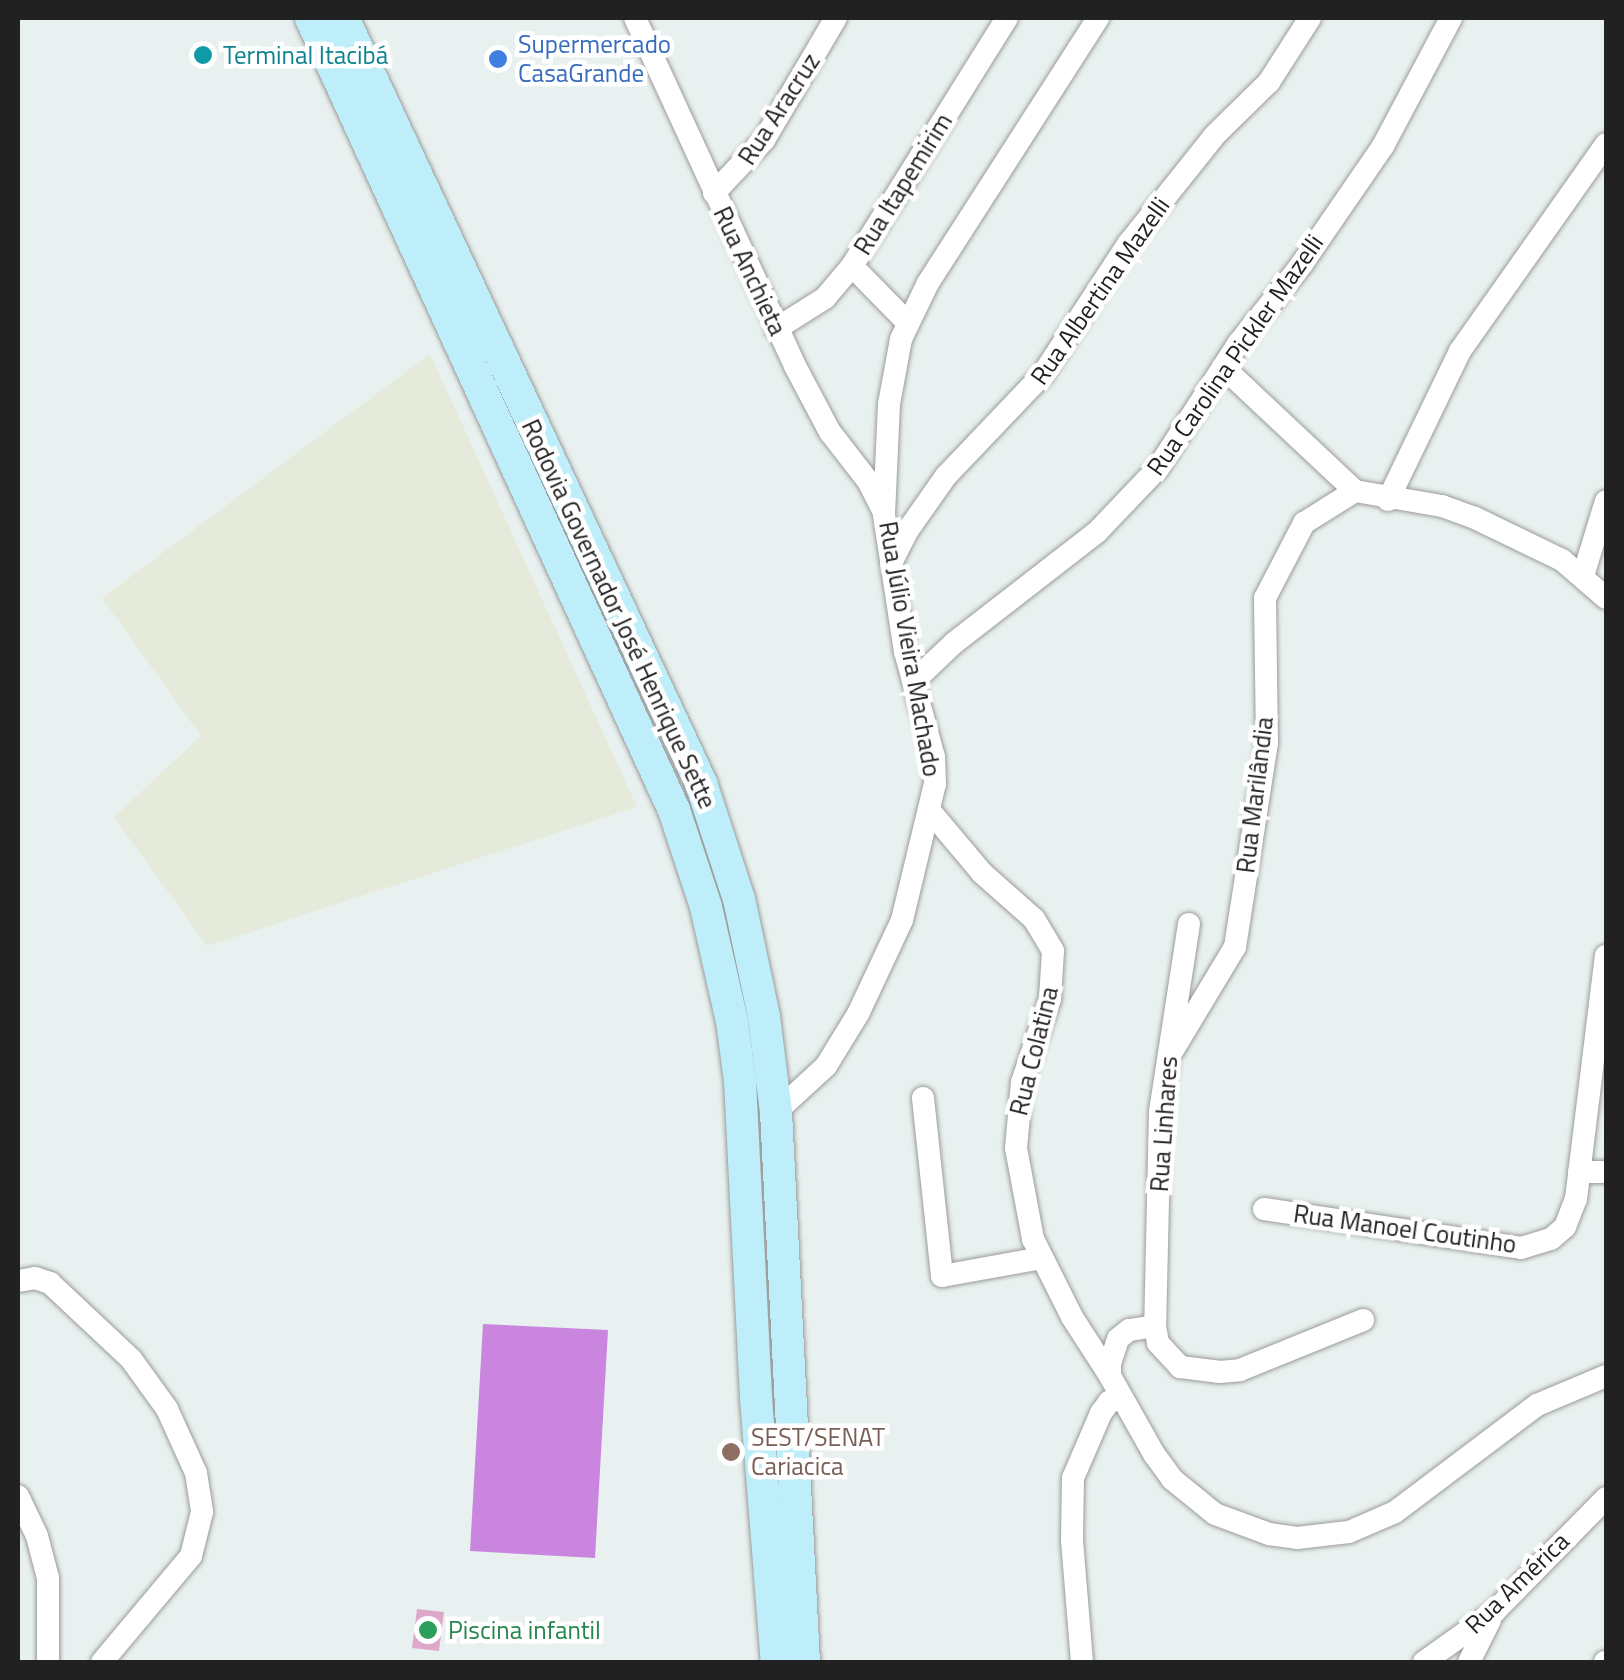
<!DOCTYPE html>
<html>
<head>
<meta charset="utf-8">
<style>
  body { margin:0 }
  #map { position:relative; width:1624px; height:1680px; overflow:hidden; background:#e8f1ef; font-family:"Titillium Web",sans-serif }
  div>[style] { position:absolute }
  .industrial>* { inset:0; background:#e5eada }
  .pitch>* { inset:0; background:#ca86df }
  .water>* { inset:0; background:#dea8ca }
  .roads { filter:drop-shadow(0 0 2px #9b9b9b) drop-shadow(0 0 2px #9b9b9b) }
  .street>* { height:22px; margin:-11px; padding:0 11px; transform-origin:11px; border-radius:11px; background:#fff }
  .secondary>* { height:32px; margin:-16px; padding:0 16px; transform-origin:16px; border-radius:16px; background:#bdeefa }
  .dots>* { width:28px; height:28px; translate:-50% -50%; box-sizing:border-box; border:5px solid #fff; border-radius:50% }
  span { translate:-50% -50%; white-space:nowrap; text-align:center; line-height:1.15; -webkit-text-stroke:9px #fff; paint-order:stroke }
  .shop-label { font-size:25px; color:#366cbe }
  .left { translate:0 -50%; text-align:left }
  .culture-label { font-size:25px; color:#0d838f }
  .street-label { font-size:25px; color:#212121 }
  .education-label { font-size:25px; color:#785e54 }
  .leisure-label { font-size:25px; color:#27864d }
  .frame { position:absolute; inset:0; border:20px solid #212121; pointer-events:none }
</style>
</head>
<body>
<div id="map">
  <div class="industrial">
    <i style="clip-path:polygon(430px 354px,637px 807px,207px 946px,114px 817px,201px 736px,102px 598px)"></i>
  </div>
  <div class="pitch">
    <i style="clip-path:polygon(483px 1324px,608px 1330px,595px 1558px,470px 1551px)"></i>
  </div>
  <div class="water">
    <i style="clip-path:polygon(417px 1609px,444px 1612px,439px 1651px,412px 1648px)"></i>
  </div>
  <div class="roads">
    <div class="street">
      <i style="left:635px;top:18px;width:383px;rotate:65.3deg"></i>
      <i style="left:795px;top:366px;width:75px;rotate:62.1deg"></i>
      <i style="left:830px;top:432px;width:62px;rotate:52.2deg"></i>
      <i style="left:868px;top:481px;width:34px;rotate:63deg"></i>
      <i style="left:714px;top:193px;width:73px;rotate:-46.7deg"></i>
      <i style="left:764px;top:140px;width:142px;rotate:-59.5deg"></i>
      <i style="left:852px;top:266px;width:77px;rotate:45.5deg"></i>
      <i style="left:776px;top:329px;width:58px;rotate:-32.3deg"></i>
      <i style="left:825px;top:298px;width:42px;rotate:-49.8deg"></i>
      <i style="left:852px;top:266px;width:292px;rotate:-58deg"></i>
      <i style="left:1223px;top:367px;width:181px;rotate:43.2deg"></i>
      <i style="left:1355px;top:491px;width:88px;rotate:9.8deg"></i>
      <i style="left:1442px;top:506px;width:33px;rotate:20deg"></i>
      <i style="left:1473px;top:517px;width:99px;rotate:25.8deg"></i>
      <i style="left:1562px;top:560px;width:58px;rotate:40.8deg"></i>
      <i style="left:1388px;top:500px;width:165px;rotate:-64.2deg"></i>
      <i style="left:1460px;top:351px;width:253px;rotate:-54.8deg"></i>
      <i style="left:891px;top:563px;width:37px;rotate:-63deg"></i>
      <i style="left:908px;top:530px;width:66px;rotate:-54.9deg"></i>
      <i style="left:946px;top:476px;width:141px;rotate:-46.4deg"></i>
      <i style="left:1043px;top:374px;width:155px;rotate:-56.8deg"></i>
      <i style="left:1128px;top:244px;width:139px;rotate:-51.4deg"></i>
      <i style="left:1215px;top:135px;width:76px;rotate:-44.5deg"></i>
      <i style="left:1269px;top:82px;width:76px;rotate:-57.4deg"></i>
      <i style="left:1583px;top:576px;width:78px;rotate:-73deg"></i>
      <i style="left:914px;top:681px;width:55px;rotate:-43.5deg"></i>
      <i style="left:954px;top:643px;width:181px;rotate:-37.8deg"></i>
      <i style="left:1097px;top:532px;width:88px;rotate:-46.4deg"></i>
      <i style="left:1158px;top:468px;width:148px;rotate:-57.2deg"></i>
      <i style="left:1238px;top:344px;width:102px;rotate:-51.3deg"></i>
      <i style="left:1302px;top:264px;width:143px;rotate:-55.5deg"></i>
      <i style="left:1383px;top:146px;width:145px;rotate:-62deg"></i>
      <i style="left:930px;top:811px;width:81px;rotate:50deg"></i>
      <i style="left:982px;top:873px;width:69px;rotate:41.5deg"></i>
      <i style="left:1034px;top:919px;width:37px;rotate:59deg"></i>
      <i style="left:1053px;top:951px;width:48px;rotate:93.6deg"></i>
      <i style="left:1050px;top:999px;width:88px;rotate:108.6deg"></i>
      <i style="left:1022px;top:1082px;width:66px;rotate:95.2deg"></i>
      <i style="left:1016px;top:1148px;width:93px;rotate:79.4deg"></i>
      <i style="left:1033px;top:1239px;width:87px;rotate:63.4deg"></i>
      <i style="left:1072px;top:1317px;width:70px;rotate:57.2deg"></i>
      <i style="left:1189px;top:924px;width:190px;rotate:98.8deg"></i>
      <i style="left:1160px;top:1112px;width:214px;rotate:91.3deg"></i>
      <i style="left:1155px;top:1326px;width:17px;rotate:80deg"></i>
      <i style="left:1158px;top:1343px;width:33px;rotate:47deg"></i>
      <i style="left:1180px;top:1367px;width:39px;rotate:7deg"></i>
      <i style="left:1219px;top:1372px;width:21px;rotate:-5deg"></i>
      <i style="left:1240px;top:1370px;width:133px;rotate:-22.1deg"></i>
      <i style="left:1173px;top:1050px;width:120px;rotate:-59deg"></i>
      <i style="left:1235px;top:947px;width:206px;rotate:-81.1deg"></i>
      <i style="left:1267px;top:743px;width:145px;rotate:-90.8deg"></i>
      <i style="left:1265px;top:598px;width:85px;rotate:-62.5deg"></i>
      <i style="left:1304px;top:523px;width:60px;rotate:-32.1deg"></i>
      <i style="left:923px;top:1098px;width:179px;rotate:83.9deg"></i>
      <i style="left:942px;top:1276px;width:102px;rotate:-10.2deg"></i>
      <i style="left:776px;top:1112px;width:68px;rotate:-42.6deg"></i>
      <i style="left:826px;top:1066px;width:61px;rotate:-58.4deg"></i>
      <i style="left:858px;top:1014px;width:104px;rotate:-64.9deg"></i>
      <i style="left:902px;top:920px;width:140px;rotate:-76.4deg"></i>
      <i style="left:935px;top:784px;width:27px;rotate:-92deg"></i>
      <i style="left:934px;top:757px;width:109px;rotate:-105.4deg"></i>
      <i style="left:905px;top:652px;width:140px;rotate:-98.7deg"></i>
      <i style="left:884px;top:514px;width:110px;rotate:-87.4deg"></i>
      <i style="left:889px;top:404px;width:66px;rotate:-79.5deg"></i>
      <i style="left:901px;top:339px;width:62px;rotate:-64.3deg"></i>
      <i style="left:928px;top:283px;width:315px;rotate:-57.3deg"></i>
      <i style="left:1579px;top:1172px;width:27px"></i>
      <i style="left:1264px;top:1209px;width:260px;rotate:8.6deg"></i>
      <i style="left:1521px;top:1248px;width:31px;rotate:-17deg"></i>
      <i style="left:1551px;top:1239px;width:18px;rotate:-41deg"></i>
      <i style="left:1565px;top:1227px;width:30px;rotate:-69deg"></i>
      <i style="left:1576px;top:1199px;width:245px;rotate:-83deg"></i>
      <i style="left:18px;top:1281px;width:17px;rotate:-10deg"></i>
      <i style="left:35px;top:1278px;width:16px;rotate:18deg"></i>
      <i style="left:50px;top:1283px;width:111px;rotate:43.2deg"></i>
      <i style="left:131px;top:1359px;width:62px;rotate:54.2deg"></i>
      <i style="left:167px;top:1409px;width:70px;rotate:65.6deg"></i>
      <i style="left:196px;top:1473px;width:39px;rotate:81deg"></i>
      <i style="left:202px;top:1512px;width:45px;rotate:104deg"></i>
      <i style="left:191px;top:1556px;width:138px;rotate:130deg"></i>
      <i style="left:1155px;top:1326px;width:26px;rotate:171deg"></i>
      <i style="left:1129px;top:1330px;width:14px;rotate:141deg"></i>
      <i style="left:1118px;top:1339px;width:26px;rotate:108deg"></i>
      <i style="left:1110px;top:1364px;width:12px;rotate:90deg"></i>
      <i style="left:1110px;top:1376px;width:90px;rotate:60.6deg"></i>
      <i style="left:1154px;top:1454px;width:31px;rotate:54deg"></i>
      <i style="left:1172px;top:1479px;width:55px;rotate:39.1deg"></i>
      <i style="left:1215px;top:1514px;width:58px;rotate:20.3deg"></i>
      <i style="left:1269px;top:1534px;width:28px;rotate:8deg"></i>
      <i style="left:1297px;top:1538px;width:52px;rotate:-6.6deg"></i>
      <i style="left:1349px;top:1532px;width:50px;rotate:-23.5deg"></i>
      <i style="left:1395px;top:1512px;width:178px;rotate:-37deg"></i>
      <i style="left:1537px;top:1405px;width:75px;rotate:-22.8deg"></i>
      <i style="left:18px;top:1496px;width:44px;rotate:64.6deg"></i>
      <i style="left:37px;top:1536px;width:43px;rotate:75.3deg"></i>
      <i style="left:48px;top:1578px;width:84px;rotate:90deg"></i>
      <i style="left:1082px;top:1662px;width:122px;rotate:-94.7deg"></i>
      <i style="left:1072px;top:1540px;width:62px;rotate:-89.1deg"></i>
      <i style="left:1073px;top:1478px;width:71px;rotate:-66.7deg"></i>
      <i style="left:1101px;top:1413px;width:14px;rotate:-54deg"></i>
      <i style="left:1109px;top:1402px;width:13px;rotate:-18deg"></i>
      <i style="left:1424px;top:1662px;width:86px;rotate:-35.5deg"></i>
      <i style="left:1494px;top:1612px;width:160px;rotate:-45.5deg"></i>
      <i style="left:1469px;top:1662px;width:47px;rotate:-63.4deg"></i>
      <i style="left:1605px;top:1662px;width:1px"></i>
    </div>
    <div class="secondary">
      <i style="left:311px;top:18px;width:871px;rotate:65.38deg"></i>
      <i style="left:674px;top:810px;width:102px;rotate:71.7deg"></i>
      <i style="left:706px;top:907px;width:117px;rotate:77.2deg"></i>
      <i style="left:732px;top:1021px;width:61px;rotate:82.4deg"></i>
      <i style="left:740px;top:1081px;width:317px;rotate:87.1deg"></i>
      <i style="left:756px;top:1398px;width:265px;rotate:85.5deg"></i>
      <i style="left:343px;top:18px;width:845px;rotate:64.92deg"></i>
      <i style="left:701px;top:783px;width:122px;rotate:71.9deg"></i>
      <i style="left:739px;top:899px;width:121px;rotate:78deg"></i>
      <i style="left:764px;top:1017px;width:96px;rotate:82.8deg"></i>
      <i style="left:776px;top:1112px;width:551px;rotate:87.09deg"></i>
    </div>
  </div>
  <div class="dots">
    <i style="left:203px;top:55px;background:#0f9aa8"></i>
    <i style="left:498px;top:59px;background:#3f7fe0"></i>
    <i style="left:731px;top:1452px;background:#8d6e63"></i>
    <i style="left:428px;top:1630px;background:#2e9e5b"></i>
  </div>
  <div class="shop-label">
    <span class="left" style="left:518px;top:59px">Supermercado<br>CasaGrande</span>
  </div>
  <div class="culture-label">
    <span class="left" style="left:223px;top:55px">Terminal Itacibá</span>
  </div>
  <div class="street-label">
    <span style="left:779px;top:109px;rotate:-57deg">Rua Aracruz</span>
    <span style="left:903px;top:184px;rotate:-58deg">Rua Itapemirim</span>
    <span style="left:750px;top:271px;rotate:65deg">Rua Anchieta</span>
    <span style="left:1100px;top:291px;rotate:-55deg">Rua Albertina Mazelli</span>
    <span style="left:1235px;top:355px;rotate:-55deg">Rua Carolina Pickler Mazelli</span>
    <span style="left:619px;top:614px;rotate:65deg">Rodovia Governador José Henrique Sette</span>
    <span style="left:910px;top:649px;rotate:80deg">Rua Júlio Vieira Machado</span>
    <span style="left:1255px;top:795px;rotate:-83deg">Rua Marilândia</span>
    <span style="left:1034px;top:1051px;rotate:-76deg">Rua Colatina</span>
    <span style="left:1164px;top:1124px;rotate:-86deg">Rua Linhares</span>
    <span style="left:1405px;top:1229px;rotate:8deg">Rua Manoel Coutinho</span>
    <span style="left:1517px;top:1583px;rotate:-44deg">Rua América</span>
  </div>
  <div class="education-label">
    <span class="left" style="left:751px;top:1452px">SEST/SENAT<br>Cariacica</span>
  </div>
  <div class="leisure-label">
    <span class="left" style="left:448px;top:1630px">Piscina infantil</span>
  </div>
  <div class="frame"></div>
</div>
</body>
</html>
